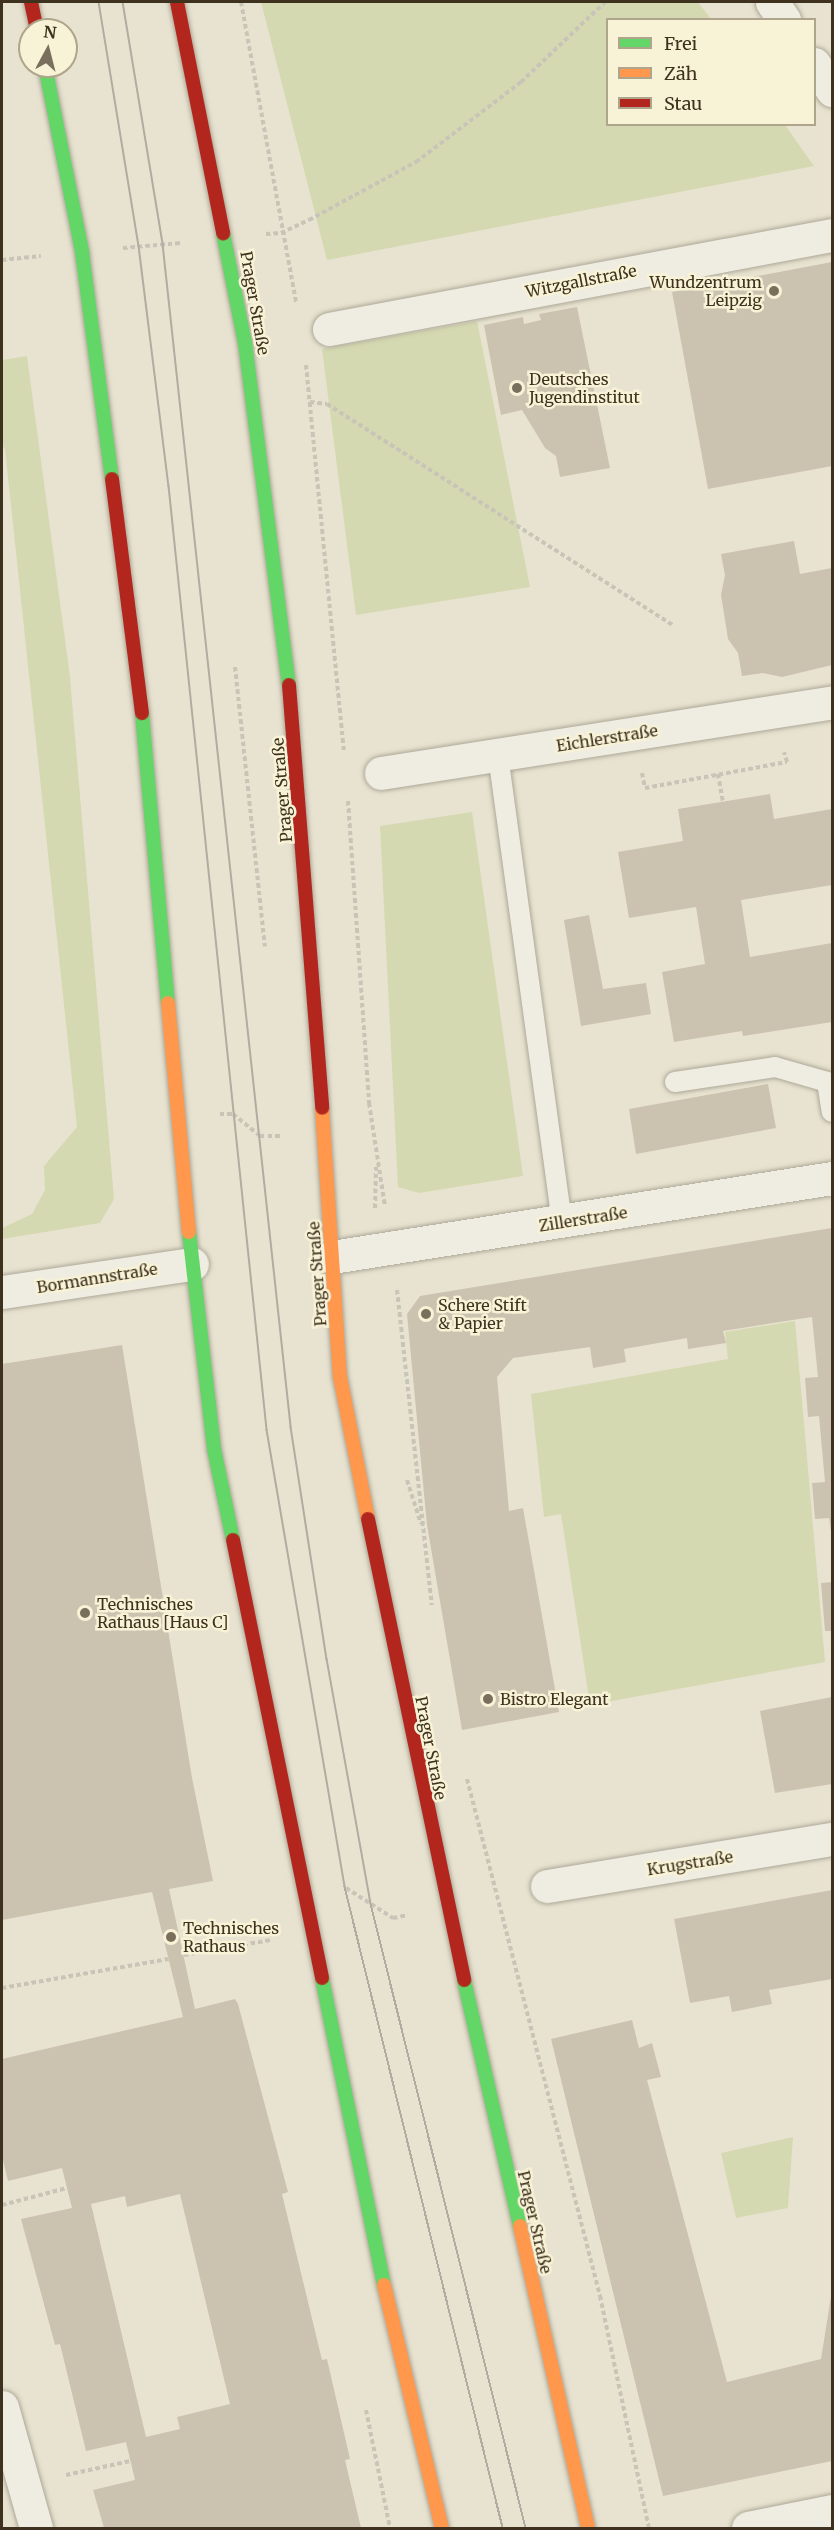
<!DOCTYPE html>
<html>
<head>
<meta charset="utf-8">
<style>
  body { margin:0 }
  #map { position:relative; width:834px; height:2530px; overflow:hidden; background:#e8e3d0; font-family:Merriweather,serif }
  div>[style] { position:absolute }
  .green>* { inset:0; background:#d5d9b1 }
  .building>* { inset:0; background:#ccc2b0 }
  .path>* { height:4px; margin-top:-2px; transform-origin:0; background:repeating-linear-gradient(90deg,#c8c4b8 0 4.5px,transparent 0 7.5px) }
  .roads { filter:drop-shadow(0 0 2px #ada898) drop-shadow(0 0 2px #ada898) }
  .lane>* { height:20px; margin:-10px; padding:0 10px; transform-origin:10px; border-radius:10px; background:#efece2 }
  .street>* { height:33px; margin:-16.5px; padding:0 16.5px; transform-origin:16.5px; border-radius:16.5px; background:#efece2 }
  .fast>* { height:14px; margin:-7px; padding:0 7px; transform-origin:7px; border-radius:7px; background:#63d668 }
  .slow>* { height:14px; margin:-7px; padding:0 7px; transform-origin:7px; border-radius:7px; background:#ff974d }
  .jam>* { height:14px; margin:-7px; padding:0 7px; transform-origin:7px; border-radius:7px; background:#b3261e }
  .tram>* { height:1.5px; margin:-0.75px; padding:0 0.75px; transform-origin:0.75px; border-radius:0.75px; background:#afaca1 }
  .dots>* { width:16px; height:16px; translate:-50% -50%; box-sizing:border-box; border:3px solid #f8f2d6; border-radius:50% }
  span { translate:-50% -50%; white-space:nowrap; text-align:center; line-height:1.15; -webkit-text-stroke:5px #f8f2d6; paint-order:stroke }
  .street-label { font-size:16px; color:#3e311e }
  .poi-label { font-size:16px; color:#3e311e }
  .right { translate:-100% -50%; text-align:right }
  .left { translate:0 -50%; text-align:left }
  .frame { position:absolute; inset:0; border:3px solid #3e311e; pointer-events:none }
  .legend { position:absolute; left:606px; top:18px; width:210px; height:108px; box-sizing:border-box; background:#f8f2d6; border:2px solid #aea58c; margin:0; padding:8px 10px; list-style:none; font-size:18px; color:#3e311e }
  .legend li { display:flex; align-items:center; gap:12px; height:30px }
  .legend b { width:30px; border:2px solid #aea58c }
  .north { position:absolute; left:18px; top:18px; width:60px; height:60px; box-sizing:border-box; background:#f8f2d6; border:2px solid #aea58c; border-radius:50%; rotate:7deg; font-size:16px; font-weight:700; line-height:24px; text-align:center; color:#3e311e }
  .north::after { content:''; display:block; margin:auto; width:21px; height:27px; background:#7a6f5c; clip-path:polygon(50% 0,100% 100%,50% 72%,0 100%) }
</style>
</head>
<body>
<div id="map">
  <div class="green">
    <i style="clip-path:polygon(261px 2px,698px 2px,711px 19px,608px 20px,608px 124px,785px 125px,814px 166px,327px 260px)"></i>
    <i style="clip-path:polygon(477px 321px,530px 587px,356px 615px,322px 349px)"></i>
    <i style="clip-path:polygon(27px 356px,70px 677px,114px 1199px,100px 1223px,2px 1239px,2px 1228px,32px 1214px,45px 1190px,44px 1166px,77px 1127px,5px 449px,2px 445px,2px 360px)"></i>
    <i style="clip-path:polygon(472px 812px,523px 1176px,419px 1193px,398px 1187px,380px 826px)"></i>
    <i style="clip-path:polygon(795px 1321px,825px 1662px,590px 1705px,561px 1514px,544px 1517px,531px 1394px,728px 1359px,725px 1332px)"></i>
    <i style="clip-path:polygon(793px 2137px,788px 2208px,736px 2218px,721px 2153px)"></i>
  </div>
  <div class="building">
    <i style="clip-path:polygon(832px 262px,832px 466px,708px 489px,672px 292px)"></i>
    <i style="clip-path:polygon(577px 307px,610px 468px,560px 477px,556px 456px,545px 448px,522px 410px,501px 415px,484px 325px,523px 317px,524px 324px,541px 320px,539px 314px)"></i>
    <i style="clip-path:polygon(794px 541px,800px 574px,832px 568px,832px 665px,782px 677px,763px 673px,742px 676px,738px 653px,728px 639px,721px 595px,725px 575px,721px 554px)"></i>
    <i style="clip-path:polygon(770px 794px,774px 819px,832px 809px,832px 885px,741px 900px,750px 957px,832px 943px,832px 1022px,743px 1036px,742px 1031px,674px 1042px,662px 972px,705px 964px,696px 907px,629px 918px,618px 852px,683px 841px,678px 809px)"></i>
    <i style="clip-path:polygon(589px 915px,603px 989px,646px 983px,651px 1014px,581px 1026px,564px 920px)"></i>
    <i style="clip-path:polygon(768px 1084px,776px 1128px,636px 1154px,629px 1109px)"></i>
    <i style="clip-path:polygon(832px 1228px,832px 1539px,829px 1518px,815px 1519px,812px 1483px,825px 1482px,819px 1416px,808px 1417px,805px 1378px,818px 1377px,812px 1317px,723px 1331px,726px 1343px,688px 1349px,687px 1338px,624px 1349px,626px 1362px,593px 1368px,590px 1347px,513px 1358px,497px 1377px,509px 1511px,523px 1508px,559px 1712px,462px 1730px,427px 1525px,407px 1314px,420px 1296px)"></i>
    <i style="clip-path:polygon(evenodd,122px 1345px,192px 1778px,213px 1881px,169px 1889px,195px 2009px,235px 1999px,238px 2004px,288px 2192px,282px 2194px,322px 2360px,327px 2359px,350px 2459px,345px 2460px,361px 2528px,104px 2528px,93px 2490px,135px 2480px,126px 2442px,86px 2451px,60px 2344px,55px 2345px,21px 2219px,72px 2208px,62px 2168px,8px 2181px,2px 2156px,2px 2059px,183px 2017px,152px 1892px,2px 1920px,2px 1364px,122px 1345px,180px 2194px,230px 2404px,177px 2417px,180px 2429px,146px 2437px,91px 2204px,125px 2196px,127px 2207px,180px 2194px)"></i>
    <i style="clip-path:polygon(832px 1582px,832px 1631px,825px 1631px,821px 1583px)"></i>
    <i style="clip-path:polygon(832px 1697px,832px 1784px,775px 1793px,760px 1711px)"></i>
    <i style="clip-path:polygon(832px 1890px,832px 1979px,769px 1990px,772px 2004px,732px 2012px,729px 1996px,690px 2003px,674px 1919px)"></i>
    <i style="clip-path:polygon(632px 2020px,639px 2048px,652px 2043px,661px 2077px,647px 2080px,727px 2382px,821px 2359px,832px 2290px,832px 2461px,663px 2496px,551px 2039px)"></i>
  </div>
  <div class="path">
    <i style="left:241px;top:2px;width:305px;rotate:79.6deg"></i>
    <i style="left:266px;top:234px;width:15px;rotate:-4deg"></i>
    <i style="left:281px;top:233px;width:31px;rotate:-25deg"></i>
    <i style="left:309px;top:220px;width:122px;rotate:-28.5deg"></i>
    <i style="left:416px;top:162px;width:132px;rotate:-37.3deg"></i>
    <i style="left:521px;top:82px;width:116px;rotate:-43.6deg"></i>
    <i style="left:123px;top:248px;width:58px;rotate:-4.9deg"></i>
    <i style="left:2px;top:260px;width:39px;rotate:-6deg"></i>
    <i style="left:306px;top:365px;width:389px;rotate:84.4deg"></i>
    <i style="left:310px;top:402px;width:17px;rotate:7deg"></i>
    <i style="left:327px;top:404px;width:410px;rotate:32.6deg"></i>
    <i style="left:235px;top:667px;width:281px;rotate:83.9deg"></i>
    <i style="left:642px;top:773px;width:15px;rotate:79deg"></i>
    <i style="left:645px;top:788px;width:144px;rotate:-10.4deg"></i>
    <i style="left:787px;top:762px;width:10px;rotate:-107deg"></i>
    <i style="left:718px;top:774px;width:27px;rotate:80deg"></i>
    <i style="left:348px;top:801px;width:303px;rotate:86deg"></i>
    <i style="left:369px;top:1103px;width:104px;rotate:81.2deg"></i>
    <i style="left:220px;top:1114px;width:13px"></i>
    <i style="left:233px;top:1114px;width:35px;rotate:39deg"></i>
    <i style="left:260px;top:1136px;width:23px"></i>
    <i style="left:375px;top:1208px;width:41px;rotate:-88.6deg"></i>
    <i style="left:397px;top:1290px;width:317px;rotate:83.7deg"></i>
    <i style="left:407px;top:1480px;width:46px;rotate:72.3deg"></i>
    <i style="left:467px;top:1779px;width:534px;rotate:75.57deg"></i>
    <i style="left:600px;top:2296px;width:237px;rotate:78.1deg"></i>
    <i style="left:346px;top:1888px;width:56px;rotate:32.6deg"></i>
    <i style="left:393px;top:1918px;width:15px;rotate:-11deg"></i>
    <i style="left:184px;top:1955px;width:88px;rotate:-9.8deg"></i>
    <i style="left:2px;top:1988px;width:169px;rotate:-9.9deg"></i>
    <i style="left:2px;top:2205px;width:67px;rotate:-14.7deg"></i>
    <i style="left:366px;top:2410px;width:120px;rotate:78.5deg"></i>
    <i style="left:66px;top:2475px;width:66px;rotate:-12.3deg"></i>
  </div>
  <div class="roads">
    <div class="lane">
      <i style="left:498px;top:755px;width:472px;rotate:82.2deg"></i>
      <i style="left:675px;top:1082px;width:101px;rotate:-8.5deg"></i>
      <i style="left:775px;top:1067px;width:54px;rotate:16.1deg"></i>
      <i style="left:827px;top:1082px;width:30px;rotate:81deg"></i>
    </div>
    <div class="street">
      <i style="left:772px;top:2px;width:22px;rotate:56deg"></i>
      <i style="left:814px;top:64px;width:32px;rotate:55deg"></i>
      <i style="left:329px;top:329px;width:512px;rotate:-10.59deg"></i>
      <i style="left:381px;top:773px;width:457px;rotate:-8.9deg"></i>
      <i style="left:332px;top:1257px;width:506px;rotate:-8.98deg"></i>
      <i style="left:2px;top:1292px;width:192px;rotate:-8.4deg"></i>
      <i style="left:547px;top:1886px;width:289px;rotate:-9.4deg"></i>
      <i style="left:2px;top:2407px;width:126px;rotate:74.3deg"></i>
      <i style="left:748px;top:2528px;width:86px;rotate:-11.4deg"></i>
    </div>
    <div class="fast">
      <i style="left:45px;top:66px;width:190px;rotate:78.7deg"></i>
      <i style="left:82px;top:252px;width:229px;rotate:82.5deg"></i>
      <i style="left:223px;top:233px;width:112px;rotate:78.7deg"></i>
      <i style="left:245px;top:343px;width:345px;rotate:82.7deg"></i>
      <i style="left:142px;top:713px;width:291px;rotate:84.9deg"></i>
      <i style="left:189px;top:1232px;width:218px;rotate:83.4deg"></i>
      <i style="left:214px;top:1449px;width:93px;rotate:78.2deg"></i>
      <i style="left:322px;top:1978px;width:313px;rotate:78.6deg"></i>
      <i style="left:464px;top:1980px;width:252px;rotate:77.2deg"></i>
    </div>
    <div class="slow">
      <i style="left:168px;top:1003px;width:230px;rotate:84.8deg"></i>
      <i style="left:322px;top:1108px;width:270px;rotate:86.2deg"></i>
      <i style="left:340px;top:1377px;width:145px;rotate:78.8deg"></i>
      <i style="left:520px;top:2226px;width:310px;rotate:77.3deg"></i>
      <i style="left:384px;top:2285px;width:250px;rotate:76.6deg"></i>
    </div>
    <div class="jam">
      <i style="left:31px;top:2px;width:29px;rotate:78deg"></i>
      <i style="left:177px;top:2px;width:236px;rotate:78.7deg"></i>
      <i style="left:112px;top:479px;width:236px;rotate:82.7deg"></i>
      <i style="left:289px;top:685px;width:424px;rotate:85.5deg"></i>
      <i style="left:368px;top:1519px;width:471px;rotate:78.2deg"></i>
      <i style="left:233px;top:1540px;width:447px;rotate:78.5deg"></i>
    </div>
  </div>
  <div class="tram">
    <i style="left:99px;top:2px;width:247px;rotate:80.7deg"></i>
    <i style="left:139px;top:246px;width:242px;rotate:82.9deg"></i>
    <i style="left:169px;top:486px;width:949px;rotate:84.07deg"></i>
    <i style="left:267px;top:1430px;width:464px;rotate:80.3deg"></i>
    <i style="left:345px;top:1887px;width:660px;rotate:76.15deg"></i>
    <i style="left:123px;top:2px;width:245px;rotate:80.6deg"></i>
    <i style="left:163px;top:244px;width:1190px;rotate:83.82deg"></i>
    <i style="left:291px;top:1427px;width:235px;rotate:81.2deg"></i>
    <i style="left:327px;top:1659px;width:249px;rotate:79.8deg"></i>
    <i style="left:371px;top:1904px;width:643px;rotate:76.05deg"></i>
  </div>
  <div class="dots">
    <i style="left:774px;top:291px;background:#7a6f5c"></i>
    <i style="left:517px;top:388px;background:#7a6f5c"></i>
    <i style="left:426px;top:1314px;background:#7a6f5c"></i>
    <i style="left:85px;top:1613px;background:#7a6f5c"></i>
    <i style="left:488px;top:1699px;background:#7a6f5c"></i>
    <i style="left:171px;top:1937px;background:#7a6f5c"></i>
  </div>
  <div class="street-label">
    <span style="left:581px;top:281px;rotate:-11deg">Witzgallstraße</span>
    <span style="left:255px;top:303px;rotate:80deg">Prager Straße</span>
    <span style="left:607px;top:738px;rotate:-9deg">Eichlerstraße</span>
    <span style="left:282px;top:790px;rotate:-95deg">Prager Straße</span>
    <span style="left:583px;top:1219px;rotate:-9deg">Zillerstraße</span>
    <span style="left:317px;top:1274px;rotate:-94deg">Prager Straße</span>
    <span style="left:97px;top:1278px;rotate:-9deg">Bormannstraße</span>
    <span style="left:431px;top:1748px;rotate:79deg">Prager Straße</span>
    <span style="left:690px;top:1863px;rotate:-9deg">Krugstraße</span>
    <span style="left:535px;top:2222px;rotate:77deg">Prager Straße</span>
  </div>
  <div class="poi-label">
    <span class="right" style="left:762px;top:291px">Wundzentrum<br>Leipzig</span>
    <span class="left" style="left:529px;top:388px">Deutsches<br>Jugendinstitut</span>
    <span class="left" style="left:438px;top:1314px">Schere Stift<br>&amp; Papier</span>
    <span class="left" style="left:97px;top:1613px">Technisches<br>Rathaus [Haus C]</span>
    <span class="left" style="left:500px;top:1699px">Bistro Elegant</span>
    <span class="left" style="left:183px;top:1937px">Technisches<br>Rathaus</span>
  </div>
  <div class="frame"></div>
  <ul class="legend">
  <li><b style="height:8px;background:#63d668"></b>Frei</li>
  <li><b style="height:8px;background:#ff974d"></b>Zäh</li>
  <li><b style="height:8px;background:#b3261e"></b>Stau</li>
  </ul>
  <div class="north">N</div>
</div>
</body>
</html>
